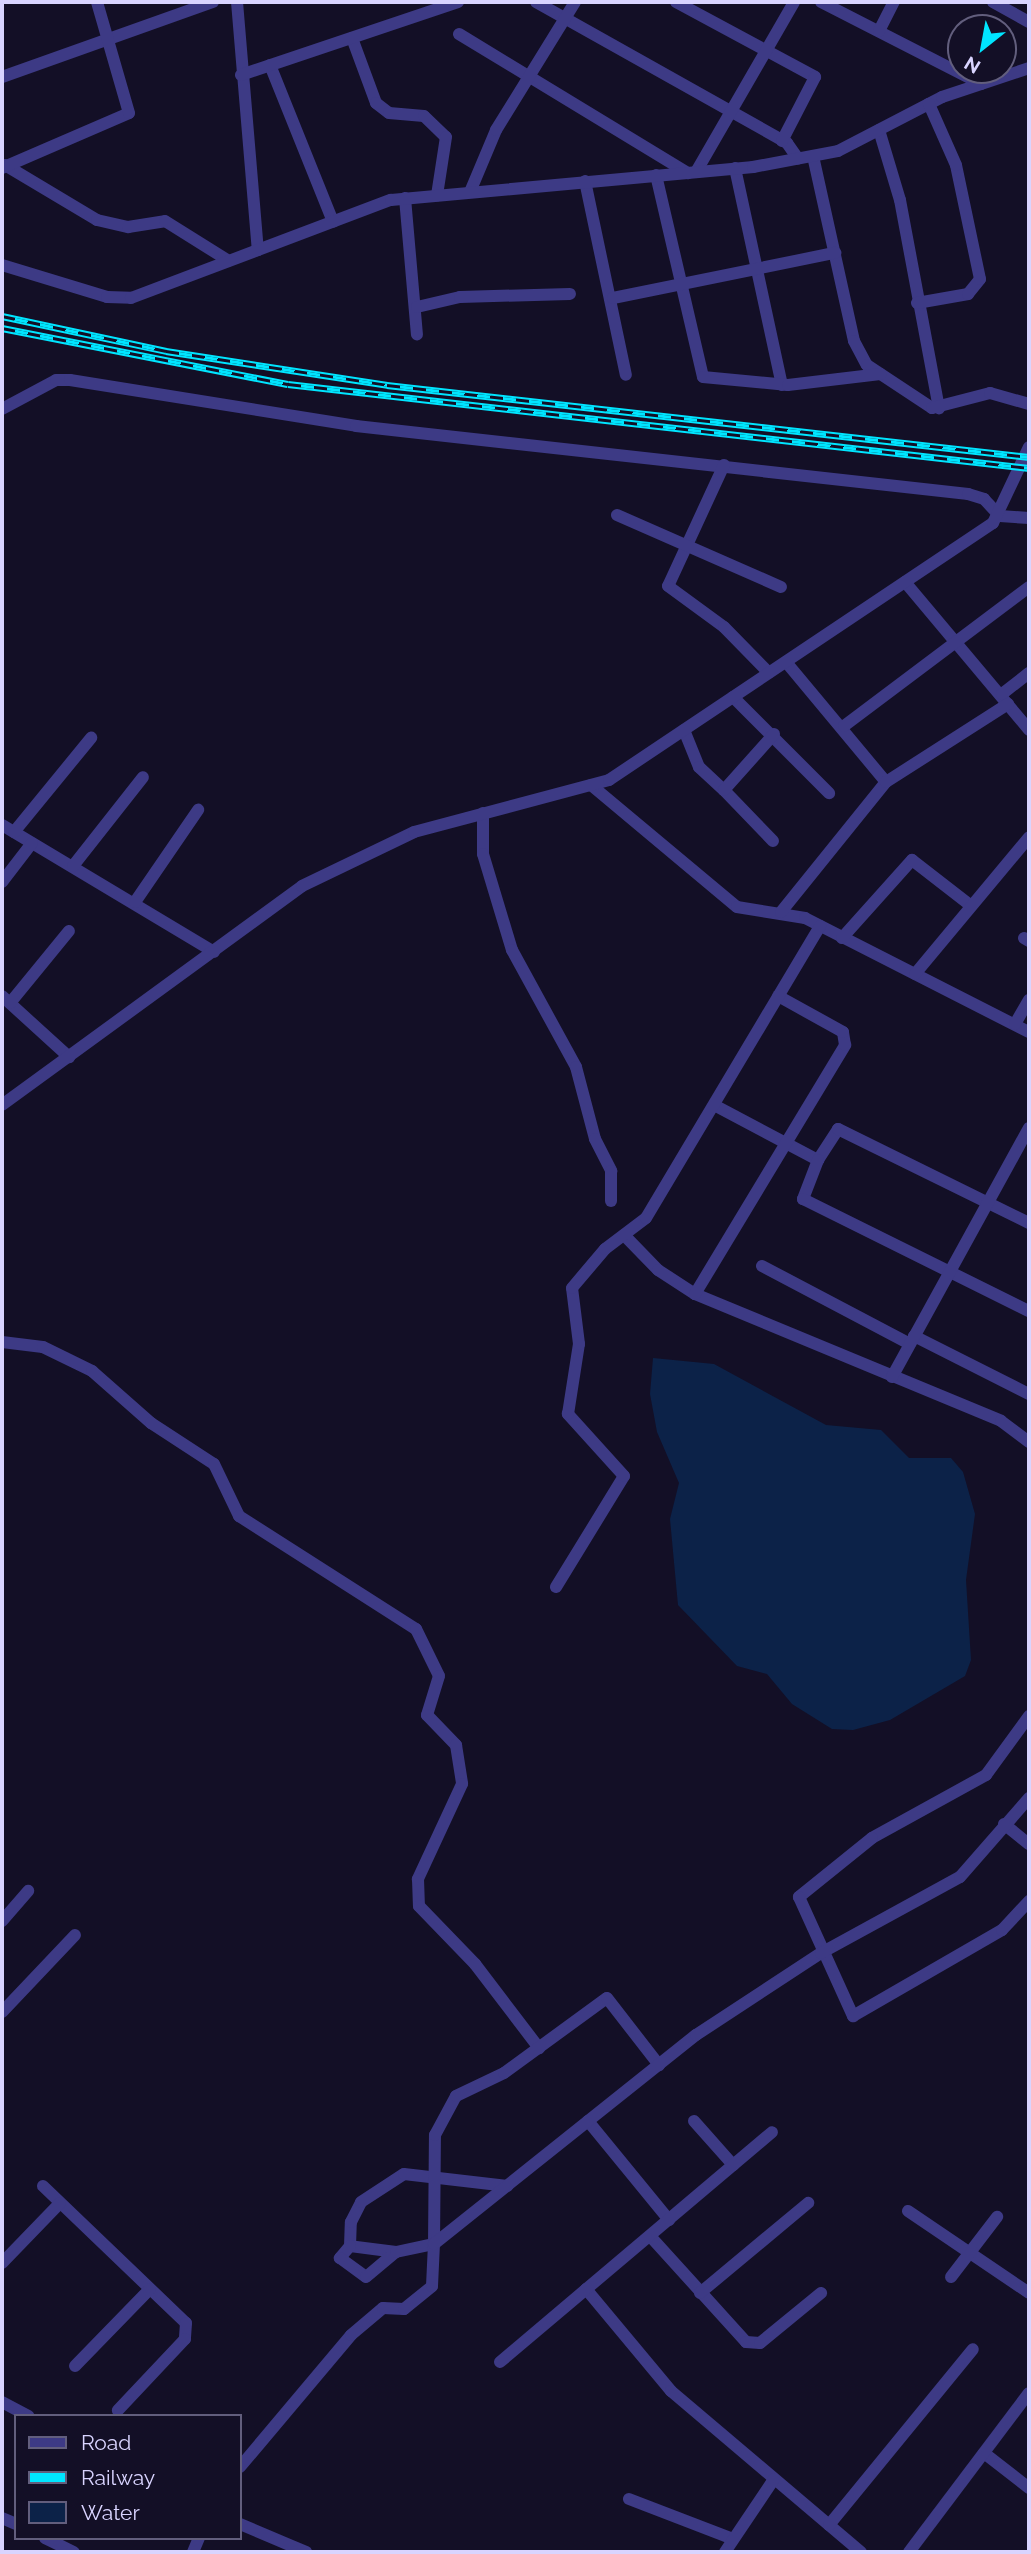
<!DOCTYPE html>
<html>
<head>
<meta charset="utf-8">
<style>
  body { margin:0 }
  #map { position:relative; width:1031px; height:2554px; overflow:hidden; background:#130f26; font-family:Raleway,sans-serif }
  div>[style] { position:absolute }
  .water>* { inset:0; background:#0c2248 }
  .street>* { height:12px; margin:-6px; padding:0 6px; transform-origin:6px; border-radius:6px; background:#3d3a85 }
  .rail>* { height:7px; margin-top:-3.5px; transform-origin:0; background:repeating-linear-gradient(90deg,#130f26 0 13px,#00e5ff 0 26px); box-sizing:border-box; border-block:2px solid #00e5ff }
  span { translate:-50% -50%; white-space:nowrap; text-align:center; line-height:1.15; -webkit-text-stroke:6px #130f26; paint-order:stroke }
  .frame { position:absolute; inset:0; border:4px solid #d9d4ff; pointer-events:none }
  .legend { position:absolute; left:14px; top:2414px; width:228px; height:126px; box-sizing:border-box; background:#130f26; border:2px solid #625e7d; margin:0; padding:9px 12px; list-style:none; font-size:21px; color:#d9d4ff }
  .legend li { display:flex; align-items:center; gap:14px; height:35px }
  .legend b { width:35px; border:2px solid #625e7d }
  .north { position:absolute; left:947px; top:14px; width:70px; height:70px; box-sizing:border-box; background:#130f26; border:2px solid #625e7d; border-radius:50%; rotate:211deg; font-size:19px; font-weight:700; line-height:28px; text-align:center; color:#d9d4ff }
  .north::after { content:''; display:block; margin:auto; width:24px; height:32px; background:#00e5ff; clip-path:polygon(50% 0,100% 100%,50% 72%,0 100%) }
</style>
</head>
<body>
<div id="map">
  <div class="water">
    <i style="clip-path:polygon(653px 1358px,714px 1364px,826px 1425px,881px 1430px,909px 1458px,951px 1458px,963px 1472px,975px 1514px,966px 1580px,971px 1660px,965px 1676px,890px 1720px,853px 1730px,832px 1729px,792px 1704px,767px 1674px,737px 1666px,678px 1605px,670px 1519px,679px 1483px,657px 1432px,650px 1394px)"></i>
  </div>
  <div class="street">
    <i style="left:237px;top:2px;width:249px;rotate:85.2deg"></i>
    <i style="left:536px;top:2px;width:288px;rotate:29.3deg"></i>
    <i style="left:787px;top:143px;width:19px;rotate:55deg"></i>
    <i style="left:676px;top:2px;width:158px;rotate:28.3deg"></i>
    <i style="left:815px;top:77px;width:72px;rotate:117.3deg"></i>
    <i style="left:821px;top:2px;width:180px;rotate:27.1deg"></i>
    <i style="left:993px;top:2px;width:41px;rotate:29.1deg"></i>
    <i style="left:879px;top:31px;width:33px;rotate:-63deg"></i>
    <i style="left:459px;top:34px;width:268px;rotate:31.3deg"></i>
    <i style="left:352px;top:38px;width:69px;rotate:69.7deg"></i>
    <i style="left:376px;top:103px;width:16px;rotate:38deg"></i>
    <i style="left:389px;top:113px;width:35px;rotate:5deg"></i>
    <i style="left:424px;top:116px;width:30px;rotate:44deg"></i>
    <i style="left:446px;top:137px;width:59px;rotate:98.8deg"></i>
    <i style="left:270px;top:65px;width:169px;rotate:68.1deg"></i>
    <i style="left:241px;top:75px;width:229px;rotate:-18.6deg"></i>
    <i style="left:2px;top:77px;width:224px;rotate:-19.6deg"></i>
    <i style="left:879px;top:130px;width:73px;rotate:73.3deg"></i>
    <i style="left:900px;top:200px;width:212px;rotate:79.4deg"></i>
    <i style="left:813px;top:156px;width:189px;rotate:77.5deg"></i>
    <i style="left:854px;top:341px;width:27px;rotate:62deg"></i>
    <i style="left:867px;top:365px;width:78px;rotate:33.5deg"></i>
    <i style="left:932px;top:408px;width:60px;rotate:-14.5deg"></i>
    <i style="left:990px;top:393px;width:41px;rotate:15.8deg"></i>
    <i style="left:5px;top:165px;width:107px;rotate:30.9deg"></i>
    <i style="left:97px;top:220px;width:32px;rotate:13deg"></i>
    <i style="left:128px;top:227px;width:37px;rotate:-9deg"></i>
    <i style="left:165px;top:221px;width:75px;rotate:32deg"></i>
    <i style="left:2px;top:168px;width:138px;rotate:-23.4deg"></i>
    <i style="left:129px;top:113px;width:116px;rotate:-106.1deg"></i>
    <i style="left:735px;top:168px;width:222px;rotate:77.8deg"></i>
    <i style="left:696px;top:172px;width:196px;rotate:-60deg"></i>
    <i style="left:656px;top:175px;width:207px;rotate:76.9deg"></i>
    <i style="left:703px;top:377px;width:85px;rotate:5.4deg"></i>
    <i style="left:788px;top:385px;width:93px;rotate:-6.8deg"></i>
    <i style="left:585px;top:181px;width:198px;rotate:78.1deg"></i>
    <i style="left:470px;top:192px;width:67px;rotate:-67.2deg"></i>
    <i style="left:496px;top:130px;width:150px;rotate:-58.3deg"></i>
    <i style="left:405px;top:198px;width:137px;rotate:85deg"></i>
    <i style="left:2px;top:265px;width:110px;rotate:16.9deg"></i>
    <i style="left:107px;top:297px;width:24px;rotate:2deg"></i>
    <i style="left:131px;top:298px;width:278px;rotate:-20.7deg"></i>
    <i style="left:391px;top:200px;width:364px;rotate:-5.2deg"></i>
    <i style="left:753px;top:167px;width:86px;rotate:-10.7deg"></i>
    <i style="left:838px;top:151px;width:117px;rotate:-27.4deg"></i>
    <i style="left:942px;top:97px;width:92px;rotate:-18.4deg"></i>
    <i style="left:613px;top:298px;width:227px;rotate:-11.5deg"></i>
    <i style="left:917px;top:303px;width:52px;rotate:-10deg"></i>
    <i style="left:968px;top:294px;width:19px;rotate:-51deg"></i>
    <i style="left:980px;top:279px;width:116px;rotate:-101.9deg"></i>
    <i style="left:956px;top:165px;width:67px;rotate:-113.9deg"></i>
    <i style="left:417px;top:307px;width:44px;rotate:-13.1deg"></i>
    <i style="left:460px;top:297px;width:110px;rotate:-1.6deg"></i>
    <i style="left:2px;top:409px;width:61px;rotate:-28.2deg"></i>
    <i style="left:56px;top:380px;width:14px"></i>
    <i style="left:70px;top:380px;width:290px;rotate:9.1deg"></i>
    <i style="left:356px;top:426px;width:616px;rotate:6.34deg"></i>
    <i style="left:968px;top:494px;width:17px;rotate:17deg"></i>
    <i style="left:984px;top:499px;width:23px;rotate:47deg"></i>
    <i style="left:1000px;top:516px;width:29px;rotate:4deg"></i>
    <i style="left:724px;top:465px;width:133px;rotate:114.8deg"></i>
    <i style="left:668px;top:586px;width:69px;rotate:36.2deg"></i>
    <i style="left:724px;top:627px;width:64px;rotate:45.6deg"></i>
    <i style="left:617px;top:515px;width:179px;rotate:23.7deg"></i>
    <i style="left:905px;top:582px;width:193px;rotate:50deg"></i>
    <i style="left:786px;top:662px;width:156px;rotate:50.2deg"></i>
    <i style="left:1002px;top:694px;width:34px;rotate:-38deg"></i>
    <i style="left:733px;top:697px;width:136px;rotate:45deg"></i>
    <i style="left:844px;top:726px;width:231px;rotate:-36.9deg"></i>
    <i style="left:684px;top:730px;width:40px;rotate:68deg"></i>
    <i style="left:699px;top:767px;width:34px;rotate:43deg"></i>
    <i style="left:591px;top:785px;width:190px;rotate:39.9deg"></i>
    <i style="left:737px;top:907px;width:69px;rotate:9.2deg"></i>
    <i style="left:805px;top:918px;width:251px;rotate:27deg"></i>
    <i style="left:483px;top:813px;width:41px;rotate:90deg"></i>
    <i style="left:483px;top:854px;width:100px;rotate:73.2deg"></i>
    <i style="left:512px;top:950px;width:133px;rotate:61.3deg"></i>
    <i style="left:576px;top:1067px;width:74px;rotate:75.2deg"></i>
    <i style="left:595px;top:1139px;width:36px;rotate:63deg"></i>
    <i style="left:611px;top:1171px;width:30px;rotate:90deg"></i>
    <i style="left:2px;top:825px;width:247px;rotate:30.9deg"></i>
    <i style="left:14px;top:832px;width:122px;rotate:-50.7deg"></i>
    <i style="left:773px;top:841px;width:71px;rotate:-133.9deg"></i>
    <i style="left:724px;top:790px;width:75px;rotate:-48.2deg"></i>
    <i style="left:73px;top:866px;width:113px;rotate:-51.8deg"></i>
    <i style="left:2px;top:882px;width:49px;rotate:-52.4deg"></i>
    <i style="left:135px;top:902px;width:112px;rotate:-55.6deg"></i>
    <i style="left:781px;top:912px;width:167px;rotate:-51.1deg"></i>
    <i style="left:886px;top:782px;width:145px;rotate:-32.6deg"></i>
    <i style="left:842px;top:938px;width:105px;rotate:-48.1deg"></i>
    <i style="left:912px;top:860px;width:73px;rotate:37.8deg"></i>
    <i style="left:1024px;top:938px;width:6px;rotate:31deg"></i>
    <i style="left:915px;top:974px;width:178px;rotate:-50.2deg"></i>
    <i style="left:2px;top:996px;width:91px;rotate:42.3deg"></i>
    <i style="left:10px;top:1003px;width:93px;rotate:-50.7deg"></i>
    <i style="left:1015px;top:1024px;width:28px;rotate:-60deg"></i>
    <i style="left:2px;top:1105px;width:371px;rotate:-36.1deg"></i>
    <i style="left:302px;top:886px;width:124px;rotate:-25.7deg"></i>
    <i style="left:414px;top:832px;width:202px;rotate:-14.9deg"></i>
    <i style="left:609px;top:780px;width:462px;rotate:-33.8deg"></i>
    <i style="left:993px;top:523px;width:84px;rotate:-64.7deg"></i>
    <i style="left:714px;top:1105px;width:118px;rotate:27.9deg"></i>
    <i style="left:818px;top:1160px;width:37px;rotate:-57deg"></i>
    <i style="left:838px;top:1129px;width:213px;rotate:26.2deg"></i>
    <i style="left:818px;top:1160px;width:42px;rotate:111deg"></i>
    <i style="left:803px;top:1199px;width:252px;rotate:26.4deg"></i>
    <i style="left:624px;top:1235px;width:49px;rotate:45.8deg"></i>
    <i style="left:658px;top:1270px;width:44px;rotate:33deg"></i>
    <i style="left:695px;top:1294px;width:331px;rotate:22.5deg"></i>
    <i style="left:1001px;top:1421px;width:35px;rotate:37deg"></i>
    <i style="left:762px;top:1266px;width:167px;rotate:27.8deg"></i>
    <i style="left:695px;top:1294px;width:291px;rotate:-58.9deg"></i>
    <i style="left:845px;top:1045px;width:13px;rotate:-99deg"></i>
    <i style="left:843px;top:1032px;width:74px;rotate:-151deg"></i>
    <i style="left:914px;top:1336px;width:129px;rotate:26.8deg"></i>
    <i style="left:2px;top:1342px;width:41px;rotate:7deg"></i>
    <i style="left:43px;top:1347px;width:55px;rotate:26.1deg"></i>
    <i style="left:92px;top:1371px;width:79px;rotate:41.4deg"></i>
    <i style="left:151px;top:1423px;width:75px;rotate:33.1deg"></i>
    <i style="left:214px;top:1464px;width:58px;rotate:64.3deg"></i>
    <i style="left:239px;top:1516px;width:210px;rotate:32.6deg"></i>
    <i style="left:416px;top:1629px;width:52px;rotate:63.9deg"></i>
    <i style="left:439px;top:1676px;width:41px;rotate:107.1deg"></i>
    <i style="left:427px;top:1715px;width:42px;rotate:46deg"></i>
    <i style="left:456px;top:1745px;width:39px;rotate:81deg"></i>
    <i style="left:462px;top:1784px;width:105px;rotate:114.9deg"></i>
    <i style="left:418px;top:1879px;width:27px;rotate:88deg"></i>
    <i style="left:419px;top:1906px;width:81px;rotate:46deg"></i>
    <i style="left:475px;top:1964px;width:106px;rotate:52.7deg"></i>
    <i style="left:892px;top:1377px;width:284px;rotate:-61.2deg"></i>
    <i style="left:556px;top:1587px;width:130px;rotate:-58.5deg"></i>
    <i style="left:624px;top:1476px;width:84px;rotate:-132.1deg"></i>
    <i style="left:568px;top:1414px;width:71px;rotate:-81.1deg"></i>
    <i style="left:579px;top:1344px;width:56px;rotate:-97.1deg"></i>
    <i style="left:572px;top:1288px;width:51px;rotate:-49.8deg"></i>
    <i style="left:605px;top:1249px;width:51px;rotate:-37.1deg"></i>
    <i style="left:646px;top:1218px;width:340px;rotate:-59.2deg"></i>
    <i style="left:1029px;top:1716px;width:73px;rotate:126.1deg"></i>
    <i style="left:986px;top:1775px;width:130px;rotate:151.1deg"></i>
    <i style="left:872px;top:1838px;width:94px;rotate:141.1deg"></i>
    <i style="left:799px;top:1897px;width:131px;rotate:65.6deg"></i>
    <i style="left:853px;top:2016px;width:172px;rotate:-30deg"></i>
    <i style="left:1002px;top:1930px;width:40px;rotate:-47deg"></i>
    <i style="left:1004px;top:1824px;width:32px;rotate:39deg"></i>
    <i style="left:2px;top:1921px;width:40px;rotate:-49deg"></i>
    <i style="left:2px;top:2012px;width:106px;rotate:-46.5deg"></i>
    <i style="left:588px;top:2121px;width:128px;rotate:50.7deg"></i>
    <i style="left:694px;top:2121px;width:59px;rotate:48.4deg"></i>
    <i style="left:43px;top:2186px;width:198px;rotate:43.8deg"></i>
    <i style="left:186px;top:2323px;width:16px;rotate:94deg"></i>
    <i style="left:185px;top:2339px;width:98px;rotate:133.3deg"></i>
    <i style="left:908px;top:2211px;width:146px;rotate:34.1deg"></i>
    <i style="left:650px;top:2236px;width:143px;rotate:47.8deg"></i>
    <i style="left:746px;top:2342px;width:14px;rotate:4deg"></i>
    <i style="left:760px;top:2343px;width:79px;rotate:-39.3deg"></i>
    <i style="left:350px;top:2246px;width:24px;rotate:-88deg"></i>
    <i style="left:351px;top:2222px;width:22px;rotate:-63deg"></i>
    <i style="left:361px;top:2202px;width:51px;rotate:-33.1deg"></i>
    <i style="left:404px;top:2174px;width:104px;rotate:6.6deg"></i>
    <i style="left:396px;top:2252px;width:46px;rotate:-172.6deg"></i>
    <i style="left:350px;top:2246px;width:16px;rotate:130deg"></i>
    <i style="left:340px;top:2258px;width:32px;rotate:36deg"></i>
    <i style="left:366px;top:2277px;width:39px;rotate:-40deg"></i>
    <i style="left:396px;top:2252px;width:39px;rotate:-12deg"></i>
    <i style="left:434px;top:2244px;width:109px;rotate:-89.5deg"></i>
    <i style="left:435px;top:2135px;width:44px;rotate:-61.7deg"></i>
    <i style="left:456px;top:2096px;width:53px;rotate:-25.6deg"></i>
    <i style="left:504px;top:2073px;width:127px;rotate:-36.1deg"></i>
    <i style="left:607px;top:1998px;width:85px;rotate:52.2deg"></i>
    <i style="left:2px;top:2263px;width:83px;rotate:-46deg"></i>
    <i style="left:951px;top:2277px;width:76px;rotate:-52.5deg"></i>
    <i style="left:586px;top:2289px;width:133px;rotate:50.2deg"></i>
    <i style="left:671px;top:2391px;width:249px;rotate:40.3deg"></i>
    <i style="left:700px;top:2293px;width:141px;rotate:-39.8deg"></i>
    <i style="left:500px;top:2362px;width:356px;rotate:-40.2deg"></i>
    <i style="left:75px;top:2366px;width:107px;rotate:-45.8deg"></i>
    <i style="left:2px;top:2402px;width:30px;rotate:28deg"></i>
    <i style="left:984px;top:2453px;width:57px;rotate:37.9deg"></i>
    <i style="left:240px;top:2467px;width:172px;rotate:-49.9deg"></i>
    <i style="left:351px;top:2335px;width:42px;rotate:-40.2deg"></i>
    <i style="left:383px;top:2308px;width:21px;rotate:3deg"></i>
    <i style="left:404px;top:2309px;width:36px;rotate:-39deg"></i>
    <i style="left:432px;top:2286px;width:42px;rotate:-87.3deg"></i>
    <i style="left:434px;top:2244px;width:335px;rotate:-38.6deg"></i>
    <i style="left:696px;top:2035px;width:149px;rotate:-33.3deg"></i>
    <i style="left:821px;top:1953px;width:158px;rotate:-28.7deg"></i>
    <i style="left:960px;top:1877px;width:105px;rotate:-48.9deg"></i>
    <i style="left:629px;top:2499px;width:111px;rotate:21deg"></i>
    <i style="left:2px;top:2518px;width:15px;rotate:23deg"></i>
    <i style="left:240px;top:2524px;width:72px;rotate:23deg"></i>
    <i style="left:829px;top:2525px;width:227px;rotate:-50.7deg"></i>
    <i style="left:45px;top:2538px;width:32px;rotate:26deg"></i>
    <i style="left:193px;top:2552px;width:15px;rotate:-67deg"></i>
    <i style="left:725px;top:2552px;width:88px;rotate:-56.1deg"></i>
    <i style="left:909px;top:2552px;width:199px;rotate:-53deg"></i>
  </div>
  <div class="rail">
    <i style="left:2px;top:316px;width:168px;rotate:12deg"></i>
    <i style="left:166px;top:351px;width:224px;rotate:8.7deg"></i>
    <i style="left:387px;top:385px;width:646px;rotate:6.4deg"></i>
    <i style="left:2px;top:328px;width:291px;rotate:11.1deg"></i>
    <i style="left:288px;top:384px;width:746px;rotate:6.47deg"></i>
  </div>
  <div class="frame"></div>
  <ul class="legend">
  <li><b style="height:9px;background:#3d3a85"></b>Road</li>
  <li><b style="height:9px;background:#00e5ff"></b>Railway</li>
  <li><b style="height:19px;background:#0c2248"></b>Water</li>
  </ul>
  <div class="north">N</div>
</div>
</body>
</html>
